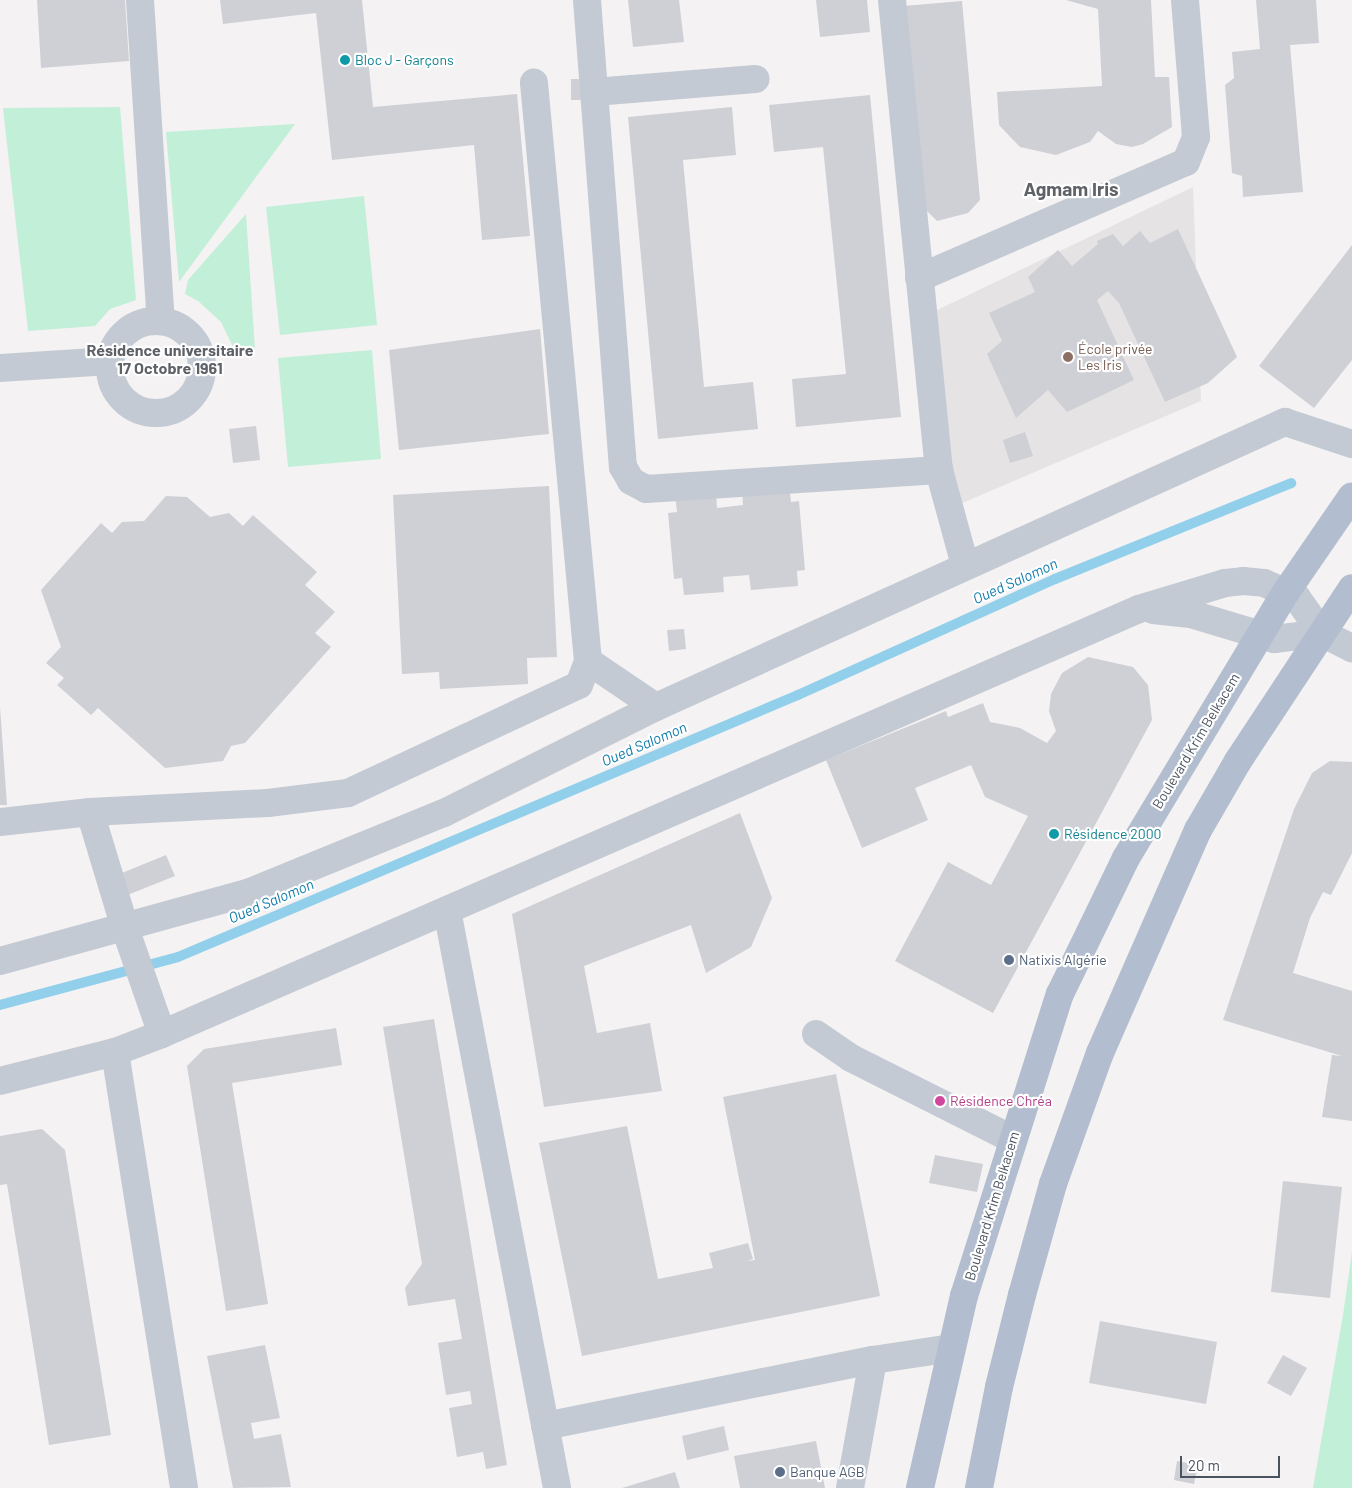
<!DOCTYPE html>
<html>
<head>
<meta charset="utf-8">
<style>
  body { margin:0 }
  #map { position:relative; width:1352px; height:1488px; overflow:hidden; background:#f4f2f2; font-family:Barlow,sans-serif }
  div>[style] { position:absolute }
  .education>* { inset:0; background:#e5e3e4 }
  .green>* { inset:0; background:#c2efd8 }
  .stream>* { height:10px; margin:-5px; padding:0 5px; transform-origin:5px; border-radius:5px; background:#91cfeb }
  .building>* { inset:0; background:#cfd0d6 }
  .minor>* { height:28px; margin:-14px; padding:0 14px; transform-origin:14px; border-radius:14px; background:#c3cad3 }
  .minor>.ring { margin:-14px; padding:0; box-sizing:content-box; background:none; border:28px solid #c3cad3; border-radius:50% }
  .major>* { height:28px; margin:-14px; padding:0 14px; transform-origin:14px; border-radius:14px; background:#b2becf }
  .dots>* { width:14px; height:14px; translate:-50% -50%; box-sizing:border-box; border:2px solid #fff; border-radius:50% }
  span { translate:-50% -50%; white-space:nowrap; text-align:center; line-height:1.15; -webkit-text-stroke:4.5px #fff; paint-order:stroke }
  .culture-label { font-size:14px; color:#0d838f }
  .left { translate:0 -50%; text-align:left }
  .education-label { font-size:14px; color:#785e54 }
  .street-label { font-size:14px; color:#4a535f }
  .service-label { font-size:14px; color:#4e5e75 }
  .hotel-label { font-size:14px; color:#b23c85 }
  .water-label { font-size:15px; color:#107cac; font-style:italic }
  .quarter-label { font-size:16px; color:#5e6166; font-weight:700 }
  .district-label { font-size:19px; color:#5e6166; font-weight:700 }
  .scale { position:absolute; left:1180px; top:1456px; width:100px; height:22px; box-sizing:border-box; border:2px solid #4a535f; border-top:0; padding-left:6px; font-size:15px; line-height:18px; white-space:nowrap; color:#4a535f; -webkit-text-stroke:4px #fff; paint-order:stroke }
</style>
</head>
<body>
<div id="map">
  <div class="education">
    <i style="clip-path:polygon(1193px 187px,1201px 401px,953px 507px,931px 313px)"></i>
  </div>
  <div class="green">
    <i style="clip-path:polygon(120px 107px,136px 300px,110px 309px,95px 326px,28px 331px,3px 108px)"></i>
    <i style="clip-path:polygon(295px 124px,179px 282px,166px 132px)"></i>
    <i style="clip-path:polygon(364px 196px,377px 325px,280px 335px,266px 207px)"></i>
    <i style="clip-path:polygon(246px 214px,255px 350px,234px 349px,221px 322px,198px 301px,185px 294px,188px 280px)"></i>
    <i style="clip-path:polygon(372px 350px,381px 459px,288px 467px,278px 358px)"></i>
    <i style="clip-path:polygon(1352px 1252px,1352px 1488px,1313px 1488px,1343px 1315px)"></i>
  </div>
  <div class="stream">
    <i style="left:0;top:1005px;width:184px;rotate:-15.1deg"></i>
    <i style="left:178px;top:957px;width:673px;rotate:-22.91deg"></i>
    <i style="left:798px;top:695px;width:282px;rotate:-24.3deg"></i>
    <i style="left:1055px;top:579px;width:255px;rotate:-22.1deg"></i>
  </div>
  <div class="building">
    <i style="clip-path:polygon(37px 0,125px 0,129px 61px,41px 68px)"></i>
    <i style="clip-path:polygon(220px 0,362px 0,373px 107px,517px 94px,530px 236px,482px 240px,474px 145px,332px 160px,316px 13px,223px 24px)"></i>
    <i style="clip-path:polygon(628px 0,679px 0,684px 42px,633px 47px)"></i>
    <i style="clip-path:polygon(816px 0,867px 0,870px 32px,820px 37px)"></i>
    <i style="clip-path:polygon(1066px 0,1151px 0,1155px 77px,1169px 77px,1172px 127px,1143px 144px,1132px 147px,1116px 144px,1098px 131px,1090px 142px,1056px 155px,1020px 147px,999px 125px,997px 92px,1102px 86px,1098px 9px)"></i>
    <i style="clip-path:polygon(1256px 0,1316px 0,1319px 43px,1290px 45px,1303px 192px,1243px 197px,1242px 176px,1232px 173px,1225px 85px,1234px 78px,1232px 52px,1260px 49px)"></i>
    <i style="clip-path:polygon(962px 1px,980px 200px,968px 213px,937px 221px,921px 205px,903px 6px)"></i>
    <i style="clip-path:polygon(571px 79px,586px 79px,586px 100px,571px 100px)"></i>
    <i style="clip-path:polygon(870px 95px,901px 417px,796px 427px,792px 379px,846px 374px,823px 147px,774px 152px,769px 105px)"></i>
    <i style="clip-path:polygon(732px 107px,736px 155px,683px 160px,704px 387px,753px 382px,758px 429px,658px 439px,628px 117px)"></i>
    <i style="clip-path:polygon(1178px 229px,1237px 357px,1208px 383px,1165px 402px,1119px 303px,1108px 291px,1097px 300px,1134px 380px,1067px 412px,1048px 390px,1016px 418px,987px 354px,1002px 341px,989px 313px,1035px 292px,1028px 277px,1058px 250px,1072px 266px,1098px 244px,1097px 241px,1113px 234px,1123px 246px,1140px 231px,1150px 243px)"></i>
    <i style="clip-path:polygon(1352px 245px,1352px 360px,1314px 408px,1259px 366px)"></i>
    <i style="clip-path:polygon(540px 329px,549px 434px,399px 450px,389px 350px)"></i>
    <i style="clip-path:polygon(256px 426px,260px 460px,233px 463px,229px 429px)"></i>
    <i style="clip-path:polygon(1025px 432px,1033px 456px,1010px 463px,1003px 440px)"></i>
    <i style="clip-path:polygon(789px 485px,791px 502px,799px 501px,805px 570px,797px 571px,798px 586px,751px 590px,749px 575px,723px 577px,724px 592px,684px 595px,682px 578px,674px 579px,668px 513px,677px 512px,675px 495px,716px 491px,717px 508px,743px 505px,742px 489px)"></i>
    <i style="clip-path:polygon(549px 486px,557px 657px,527px 658px,528px 684px,440px 689px,439px 672px,402px 674px,393px 495px)"></i>
    <i style="clip-path:polygon(166px 496px,187px 497px,210px 517px,229px 513px,243px 526px,253px 515px,317px 572px,305px 585px,335px 612px,315px 633px,331px 647px,245px 743px,231px 746px,223px 761px,165px 768px,98px 708px,91px 715px,57px 685px,64px 678px,46px 663px,61px 647px,41px 590px,101px 523px,112px 533px,122px 522px,144px 521px)"></i>
    <i style="clip-path:polygon(684px 629px,686px 649px,669px 651px,667px 630px)"></i>
    <i style="clip-path:polygon(1088px 657px,1133px 667px,1148px 685px,1152px 720px,993px 1013px,895px 961px,948px 862px,991px 885px,1028px 816px,985px 797px,971px 765px,915px 788px,928px 820px,862px 848px,826px 760px,946px 711px,948px 717px,983px 703px,990px 722px,1020px 728px,1047px 743px,1056px 731px,1049px 711px,1051px 694px,1062px 673px)"></i>
    <i style="clip-path:polygon(0 707px,7px 805px,0 805px)"></i>
    <i style="clip-path:polygon(1330px 761px,1352px 762px,1352px 853px,1331px 895px,1323px 892px,1310px 918px,1293px 973px,1352px 991px,1352px 1121px,1322px 1117px,1332px 1055px,1342px 1056px,1223px 1020px,1294px 809px,1312px 773px)"></i>
    <i style="clip-path:polygon(740px 813px,772px 898px,751px 947px,706px 973px,691px 925px,584px 966px,597px 1033px,650px 1023px,662px 1091px,544px 1107px,512px 914px)"></i>
    <i style="clip-path:polygon(166px 855px,175px 876px,125px 896px,117px 875px)"></i>
    <i style="clip-path:polygon(434px 1019px,507px 1465px,486px 1469px,483px 1452px,457px 1457px,449px 1408px,472px 1404px,470px 1391px,446px 1395px,438px 1343px,462px 1339px,455px 1299px,408px 1306px,405px 1288px,422px 1264px,383px 1027px)"></i>
    <i style="clip-path:polygon(336px 1028px,342px 1065px,232px 1083px,268px 1304px,226px 1311px,187px 1066px,204px 1049px)"></i>
    <i style="clip-path:polygon(836px 1074px,880px 1296px,582px 1356px,539px 1143px,627px 1126px,658px 1279px,713px 1268px,709px 1253px,748px 1243px,753px 1259px,747px 1261px,755px 1260px,723px 1097px)"></i>
    <i style="clip-path:polygon(42px 1129px,65px 1150px,111px 1435px,49px 1445px,7px 1184px,0 1185px,0 1136px)"></i>
    <i style="clip-path:polygon(935px 1155px,983px 1164px,977px 1192px,929px 1183px)"></i>
    <i style="clip-path:polygon(1283px 1181px,1342px 1187px,1330px 1298px,1271px 1292px)"></i>
    <i style="clip-path:polygon(1100px 1321px,1217px 1342px,1206px 1404px,1089px 1383px)"></i>
    <i style="clip-path:polygon(265px 1345px,280px 1418px,251px 1423px,254px 1439px,281px 1434px,291px 1487px,233px 1488px,207px 1356px)"></i>
    <i style="clip-path:polygon(1283px 1355px,1307px 1368px,1291px 1396px,1267px 1383px)"></i>
    <i style="clip-path:polygon(724px 1426px,729px 1450px,687px 1460px,682px 1436px)"></i>
    <i style="clip-path:polygon(816px 1441px,825px 1488px,740px 1488px,734px 1456px)"></i>
    <i style="clip-path:polygon(1177px 1461px,1198px 1465px,1194px 1484px,1174px 1480px)"></i>
    <i style="clip-path:polygon(675px 1472px,680px 1488px,622px 1488px)"></i>
  </div>
  <div class="minor">
    <i style="left:140px;top:0;width:322px;rotate:86.3deg"></i>
    <i style="left:587px;top:0;width:468px;rotate:85.6deg"></i>
    <i style="left:623px;top:467px;width:16px;rotate:60deg"></i>
    <i style="left:631px;top:481px;width:17px;rotate:28deg"></i>
    <i style="left:646px;top:489px;width:294px;rotate:-3.7deg"></i>
    <i style="left:892px;top:0;width:472px;rotate:84.3deg"></i>
    <i style="left:939px;top:470px;width:98px;rotate:74.7deg"></i>
    <i style="left:594px;top:92px;width:162px;rotate:-4.6deg"></i>
    <i style="left:919px;top:278px;width:291px;rotate:-23.5deg"></i>
    <i style="left:1186px;top:162px;width:27px;rotate:-68deg"></i>
    <i style="left:1196px;top:137px;width:137px;rotate:-94.6deg"></i>
    <i class="ring" style="left:110px;top:321px;width:64px;height:64px"></i>
    <i style="left:0;top:368px;width:110px;rotate:-3.6deg"></i>
    <i style="left:1153px;top:610px;width:38px;rotate:6deg"></i>
    <i style="left:1191px;top:614px;width:87px;rotate:16.8deg"></i>
    <i style="left:1274px;top:639px;width:48px;rotate:-7.1deg"></i>
    <i style="left:588px;top:661px;width:82px;rotate:34.1deg"></i>
    <i style="left:90px;top:812px;width:121px;rotate:73.2deg"></i>
    <i style="left:125px;top:928px;width:112px;rotate:70.8deg"></i>
    <i style="left:0;top:822px;width:91px;rotate:-6.3deg"></i>
    <i style="left:90px;top:812px;width:178px;rotate:-2.9deg"></i>
    <i style="left:268px;top:803px;width:81px;rotate:-7.1deg"></i>
    <i style="left:348px;top:793px;width:255px;rotate:-25.1deg"></i>
    <i style="left:579px;top:685px;width:26px;rotate:-69deg"></i>
    <i style="left:588px;top:661px;width:581px;rotate:-95.34deg"></i>
    <i style="left:447px;top:910px;width:588px;rotate:79.22deg"></i>
    <i style="left:0;top:961px;width:259px;rotate:-15.4deg"></i>
    <i style="left:250px;top:892px;width:209px;rotate:-22.2deg"></i>
    <i style="left:444px;top:813px;width:237px;rotate:-26.6deg"></i>
    <i style="left:656px;top:707px;width:691px;rotate:-24.38deg"></i>
    <i style="left:1285px;top:422px;width:71px;rotate:18.2deg"></i>
    <i style="left:816px;top:1034px;width:42px;rotate:34.4deg"></i>
    <i style="left:851px;top:1058px;width:180px;rotate:26.7deg"></i>
    <i style="left:115px;top:1052px;width:441px;rotate:81deg"></i>
    <i style="left:0;top:1081px;width:119px;rotate:-14.2deg"></i>
    <i style="left:115px;top:1052px;width:50px;rotate:-21deg"></i>
    <i style="left:162px;top:1034px;width:1065px;rotate:-23.51deg"></i>
    <i style="left:1139px;top:609px;width:90px;rotate:-16.8deg"></i>
    <i style="left:1225px;top:583px;width:18px;rotate:-6deg"></i>
    <i style="left:1243px;top:581px;width:21px;rotate:5deg"></i>
    <i style="left:1264px;top:583px;width:36px;rotate:24deg"></i>
    <i style="left:1297px;top:598px;width:43px;rotate:54.5deg"></i>
    <i style="left:1322px;top:633px;width:34px;rotate:27deg"></i>
    <i style="left:545px;top:1426px;width:335px;rotate:-11.4deg"></i>
    <i style="left:873px;top:1360px;width:79px;rotate:-8.7deg"></i>
    <i style="left:850px;top:1488px;width:130px;rotate:-79.8deg"></i>
  </div>
  <div class="major">
    <i style="left:920px;top:1488px;width:197px;rotate:-77.1deg"></i>
    <i style="left:964px;top:1296px;width:317px;rotate:-72.4deg"></i>
    <i style="left:1060px;top:994px;width:151px;rotate:-64.1deg"></i>
    <i style="left:1126px;top:858px;width:310px;rotate:-59deg"></i>
    <i style="left:1286px;top:592px;width:116px;rotate:-55.5deg"></i>
    <i style="left:979px;top:1488px;width:103px;rotate:-78.8deg"></i>
    <i style="left:999px;top:1387px;width:95px;rotate:-76deg"></i>
    <i style="left:1022px;top:1295px;width:115px;rotate:-74.4deg"></i>
    <i style="left:1053px;top:1184px;width:139px;rotate:-70.3deg"></i>
    <i style="left:1100px;top:1053px;width:244px;rotate:-66.3deg"></i>
    <i style="left:1198px;top:830px;width:80px;rotate:-59.9deg"></i>
    <i style="left:1238px;top:761px;width:207px;rotate:-56.6deg"></i>
  </div>
  <div class="dots">
    <i style="left:345px;top:60px;background:#0f9aa8"></i>
    <i style="left:1068px;top:357px;background:#8d6e63"></i>
    <i style="left:1054px;top:834px;background:#0f9aa8"></i>
    <i style="left:1009px;top:960px;background:#5c6f8a"></i>
    <i style="left:940px;top:1101px;background:#d1479c"></i>
    <i style="left:780px;top:1472px;background:#5c6f8a"></i>
  </div>
  <div class="culture-label">
    <span class="left" style="left:355px;top:60px">Bloc J - Garçons</span>
    <span class="left" style="left:1064px;top:834px">Résidence 2000</span>
  </div>
  <div class="education-label">
    <span class="left" style="left:1078px;top:357px">École privée<br>Les Iris</span>
  </div>
  <div class="street-label">
    <span style="left:1196px;top:741px;rotate:-59deg">Boulevard Krim Belkacem</span>
    <span style="left:992px;top:1206px;rotate:-73deg">Boulevard Krim Belkacem</span>
  </div>
  <div class="service-label">
    <span class="left" style="left:1019px;top:960px">Natixis Algérie</span>
    <span class="left" style="left:790px;top:1472px">Banque AGB</span>
  </div>
  <div class="hotel-label">
    <span class="left" style="left:950px;top:1101px">Résidence Chréa</span>
  </div>
  <div class="water-label">
    <span style="left:1015px;top:581px;rotate:-24deg">Oued Salomon</span>
    <span style="left:644px;top:744px;rotate:-23deg">Oued Salomon</span>
    <span style="left:271px;top:901px;rotate:-23deg">Oued Salomon</span>
  </div>
  <div class="quarter-label">
    <span style="left:170px;top:359px">Résidence universitaire<br>17 Octobre 1961</span>
  </div>
  <div class="district-label">
    <span style="left:1071px;top:189px">Agmam Iris</span>
  </div>
  <div class="scale">20 m</div>
</div>
</body>
</html>
